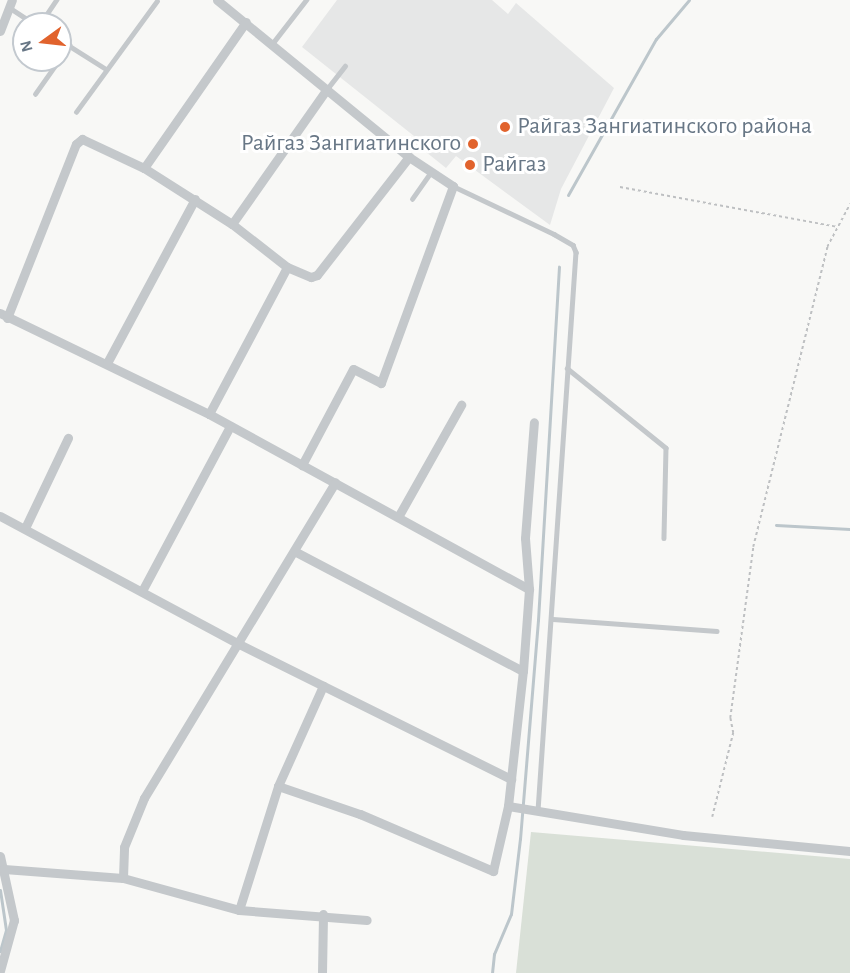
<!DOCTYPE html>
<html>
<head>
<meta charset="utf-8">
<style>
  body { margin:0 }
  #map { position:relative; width:850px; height:973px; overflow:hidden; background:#f8f8f6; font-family:"Alegreya Sans",sans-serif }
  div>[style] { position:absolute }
  .built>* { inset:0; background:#e6e7e7 }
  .green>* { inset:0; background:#d9e0d7 }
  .stream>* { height:3px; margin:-1.5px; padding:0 1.5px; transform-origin:1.5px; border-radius:1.5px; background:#bcc6cb }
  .path>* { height:1.5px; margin-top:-0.75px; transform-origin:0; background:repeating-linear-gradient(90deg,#bec0c2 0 3px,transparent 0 6px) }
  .service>* { height:4.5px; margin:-2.25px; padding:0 2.25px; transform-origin:2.25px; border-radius:2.25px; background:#c4c8cb }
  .minor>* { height:9px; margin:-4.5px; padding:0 4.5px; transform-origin:4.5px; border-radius:4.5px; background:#c4c8cb }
  .dots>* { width:16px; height:16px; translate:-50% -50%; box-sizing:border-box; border:3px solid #fff; border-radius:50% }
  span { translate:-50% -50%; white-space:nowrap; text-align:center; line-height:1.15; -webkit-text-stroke:6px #fff; paint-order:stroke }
  .poi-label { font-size:24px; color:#687786 }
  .left { translate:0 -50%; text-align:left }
  .right { translate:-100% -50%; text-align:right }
  .north { position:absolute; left:12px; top:12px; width:60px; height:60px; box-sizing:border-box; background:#fff; border:2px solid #c3c9cf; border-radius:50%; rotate:255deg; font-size:16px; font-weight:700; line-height:24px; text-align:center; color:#687786 }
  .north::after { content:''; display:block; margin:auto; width:21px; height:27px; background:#e1632d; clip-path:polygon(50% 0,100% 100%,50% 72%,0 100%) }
</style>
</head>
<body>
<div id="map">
  <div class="built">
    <i style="clip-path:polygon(337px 0,492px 0,508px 14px,516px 3px,614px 88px,561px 189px,550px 225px,456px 156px,446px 168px,411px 140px,414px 136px,302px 47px)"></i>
  </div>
  <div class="green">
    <i style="clip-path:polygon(531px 832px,850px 859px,850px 973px,516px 973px)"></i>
  </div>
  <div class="stream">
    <i style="left:568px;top:195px;width:179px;rotate:-60.6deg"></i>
    <i style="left:656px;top:39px;width:51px;rotate:-49.8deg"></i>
    <i style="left:776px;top:525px;width:74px;rotate:3.1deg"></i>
    <i style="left:0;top:890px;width:40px;rotate:81.5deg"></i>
    <i style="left:6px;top:930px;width:22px;rotate:106deg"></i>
    <i style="left:492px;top:973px;width:19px;rotate:-84deg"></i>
    <i style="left:494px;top:954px;width:43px;rotate:-67deg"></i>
    <i style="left:511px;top:914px;width:76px;rotate:-83.2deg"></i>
    <i style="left:520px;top:839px;width:220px;rotate:-85.3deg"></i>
    <i style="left:538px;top:620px;width:354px;rotate:-86.6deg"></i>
  </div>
  <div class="path">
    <i style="left:620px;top:187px;width:221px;rotate:10.4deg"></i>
    <i style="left:712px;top:817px;width:87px;rotate:-76deg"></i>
    <i style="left:733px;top:733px;width:15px;rotate:-101deg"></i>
    <i style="left:730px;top:718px;width:173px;rotate:-82.3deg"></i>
    <i style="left:753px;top:547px;width:309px;rotate:-76.1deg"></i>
    <i style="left:827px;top:247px;width:49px;rotate:-61.9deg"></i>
  </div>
  <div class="service">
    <i style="left:10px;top:8px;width:30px;rotate:33deg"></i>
    <i style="left:40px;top:24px;width:29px;rotate:-56deg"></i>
    <i style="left:60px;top:40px;width:54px;rotate:32.2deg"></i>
    <i style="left:272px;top:44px;width:56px;rotate:-52.3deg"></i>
    <i style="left:60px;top:59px;width:17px;rotate:-57deg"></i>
    <i style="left:327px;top:89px;width:29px;rotate:-52deg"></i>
    <i style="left:35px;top:94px;width:42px;rotate:-54.8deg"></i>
    <i style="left:76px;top:112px;width:137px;rotate:-53.9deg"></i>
    <i style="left:453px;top:186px;width:112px;rotate:25.4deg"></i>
    <i style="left:554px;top:234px;width:22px;rotate:30deg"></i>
    <i style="left:573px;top:245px;width:8px;rotate:67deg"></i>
    <i style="left:576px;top:252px;width:560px;rotate:93.89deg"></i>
    <i style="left:412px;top:199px;width:33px;rotate:-55deg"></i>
    <i style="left:567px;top:368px;width:127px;rotate:38.9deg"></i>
    <i style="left:666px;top:448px;width:90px;rotate:91.3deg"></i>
    <i style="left:553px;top:619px;width:164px;rotate:4.2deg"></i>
  </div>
  <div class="minor">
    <i style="left:217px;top:0;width:248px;rotate:39.3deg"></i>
    <i style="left:409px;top:157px;width:53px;rotate:33.4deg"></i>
    <i style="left:453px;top:186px;width:210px;rotate:110.1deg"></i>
    <i style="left:381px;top:383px;width:31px;rotate:-153deg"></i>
    <i style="left:353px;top:369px;width:109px;rotate:118deg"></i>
    <i style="left:0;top:31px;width:33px;rotate:-69deg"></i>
    <i style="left:144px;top:168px;width:178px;rotate:-55.1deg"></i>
    <i style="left:232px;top:224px;width:165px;rotate:-54.9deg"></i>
    <i style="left:0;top:313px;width:232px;rotate:25.8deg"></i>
    <i style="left:209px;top:414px;width:365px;rotate:28.7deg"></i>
    <i style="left:7px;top:318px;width:187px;rotate:-68.4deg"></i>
    <i style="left:76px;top:144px;width:8px;rotate:-40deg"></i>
    <i style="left:82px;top:139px;width:68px;rotate:25.1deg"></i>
    <i style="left:144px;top:168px;width:104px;rotate:32.5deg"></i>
    <i style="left:232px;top:224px;width:70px;rotate:38deg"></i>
    <i style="left:287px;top:267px;width:26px;rotate:23deg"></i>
    <i style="left:311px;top:277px;width:6px;rotate:-18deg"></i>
    <i style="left:317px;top:275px;width:150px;rotate:-52.1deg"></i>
    <i style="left:107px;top:363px;width:186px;rotate:-61.8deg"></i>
    <i style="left:209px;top:414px;width:166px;rotate:-62deg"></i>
    <i style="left:0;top:516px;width:271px;rotate:28.2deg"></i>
    <i style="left:239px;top:644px;width:304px;rotate:26.4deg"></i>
    <i style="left:398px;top:517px;width:129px;rotate:-60.6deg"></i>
    <i style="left:25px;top:528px;width:100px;rotate:-64.5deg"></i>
    <i style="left:296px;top:552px;width:256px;rotate:27.7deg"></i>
    <i style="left:142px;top:591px;width:187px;rotate:-61.9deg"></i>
    <i style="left:278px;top:786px;width:87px;rotate:18.9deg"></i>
    <i style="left:360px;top:814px;width:145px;rotate:23.2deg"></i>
    <i style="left:493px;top:871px;width:67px;rotate:-77deg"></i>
    <i style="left:508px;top:806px;width:136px;rotate:-83.7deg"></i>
    <i style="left:523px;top:671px;width:82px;rotate:-85.8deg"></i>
    <i style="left:529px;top:589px;width:51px;rotate:-94.5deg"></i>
    <i style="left:525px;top:538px;width:116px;rotate:-85.6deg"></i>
    <i style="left:508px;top:806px;width:177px;rotate:9.4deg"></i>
    <i style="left:683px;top:835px;width:168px;rotate:5.5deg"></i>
    <i style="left:0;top:856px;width:66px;rotate:77.7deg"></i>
    <i style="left:14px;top:920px;width:53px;rotate:105.4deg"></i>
    <i style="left:4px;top:869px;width:119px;rotate:4.3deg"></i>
    <i style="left:123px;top:878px;width:120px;rotate:15.4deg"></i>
    <i style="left:239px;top:910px;width:128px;rotate:4.5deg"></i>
    <i style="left:123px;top:878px;width:31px;rotate:-88deg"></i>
    <i style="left:124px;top:847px;width:53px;rotate:-67.8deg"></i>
    <i style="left:144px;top:798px;width:369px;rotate:-58.8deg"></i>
    <i style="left:239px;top:910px;width:130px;rotate:-72.5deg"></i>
    <i style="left:278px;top:786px;width:110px;rotate:-65.8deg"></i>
    <i style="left:322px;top:973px;width:59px;rotate:-89deg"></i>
  </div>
  <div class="dots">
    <i style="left:505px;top:127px;background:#e1632d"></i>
    <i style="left:473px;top:144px;background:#e1632d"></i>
    <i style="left:470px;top:165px;background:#e1632d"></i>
  </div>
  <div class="poi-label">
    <span class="left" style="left:517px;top:127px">Райгаз Зангиатинского района</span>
    <span class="right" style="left:461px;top:144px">Райгаз Зангиатинского</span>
    <span class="left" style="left:482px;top:165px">Райгаз</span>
  </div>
  <div class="north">N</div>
</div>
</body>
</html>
